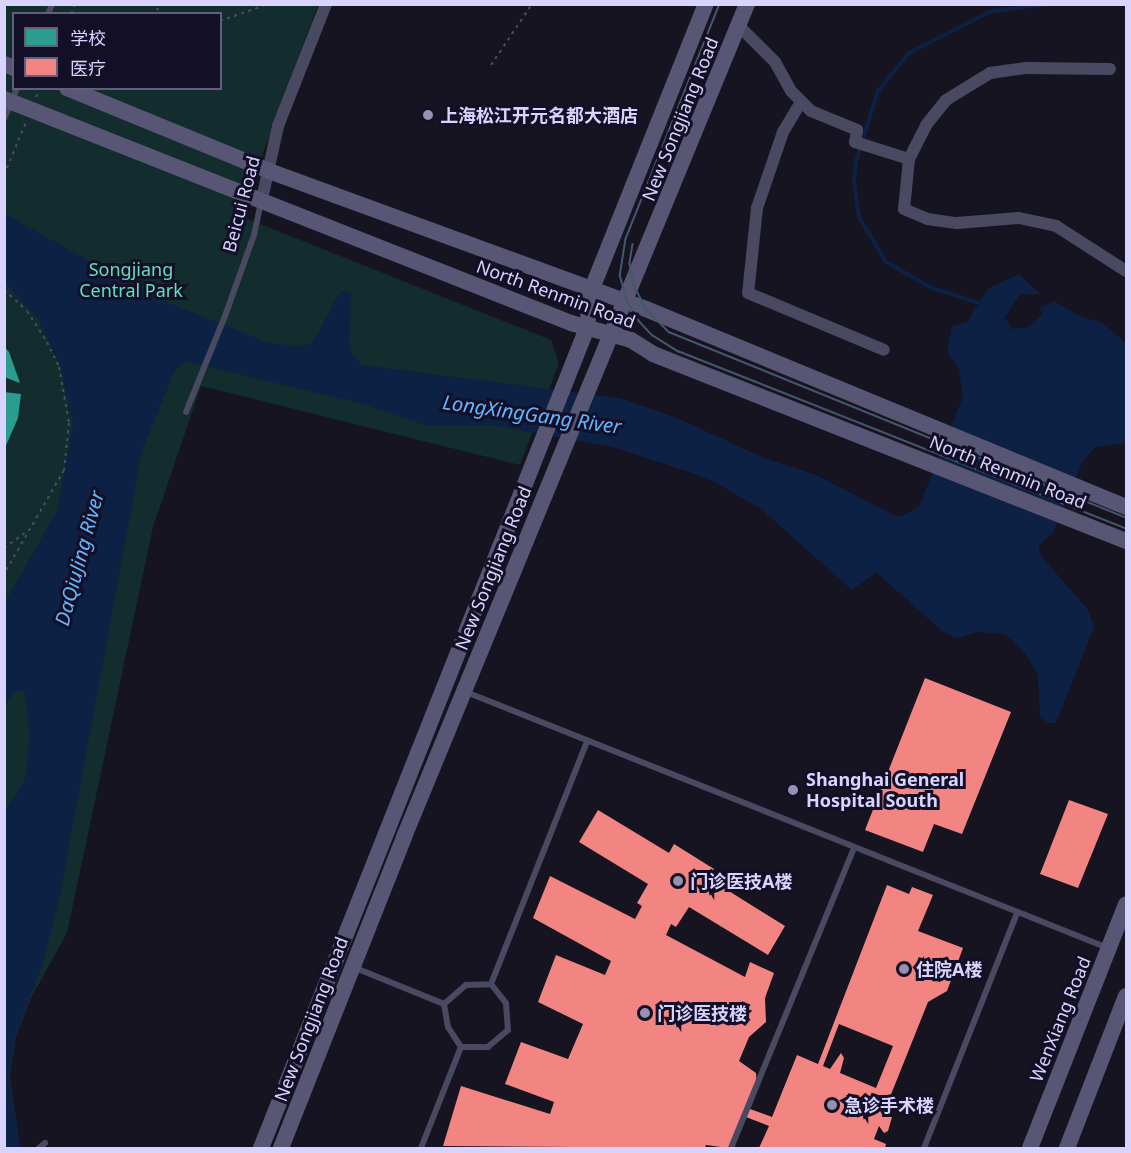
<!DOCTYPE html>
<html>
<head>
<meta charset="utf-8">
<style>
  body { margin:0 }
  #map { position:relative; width:1131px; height:1153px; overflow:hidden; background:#161421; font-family:"Noto Sans","Noto Sans SC",sans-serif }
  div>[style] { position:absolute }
  .green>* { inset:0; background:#132c2d }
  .water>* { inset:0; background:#0d2144 }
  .schools>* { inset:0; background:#2a9d8f }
  .health>* { inset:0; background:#f28482 }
  .stream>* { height:4px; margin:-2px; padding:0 2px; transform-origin:2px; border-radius:2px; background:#0d2144 }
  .path>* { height:2px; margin-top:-1px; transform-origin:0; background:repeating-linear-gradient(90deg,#44505f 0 3px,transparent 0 7.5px) }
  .service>* { height:6px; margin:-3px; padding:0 3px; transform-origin:3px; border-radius:3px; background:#4a4962 }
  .minor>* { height:12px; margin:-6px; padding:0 6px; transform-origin:6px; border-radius:6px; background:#4a4962 }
  .secondary>* { height:16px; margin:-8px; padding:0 8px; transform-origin:8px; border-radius:8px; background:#575674 }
  .tram>* { height:1.5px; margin:-0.75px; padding:0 0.75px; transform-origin:0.75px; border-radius:0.75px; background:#43596b }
  .dots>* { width:16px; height:16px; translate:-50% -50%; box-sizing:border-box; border:3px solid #130f26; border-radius:50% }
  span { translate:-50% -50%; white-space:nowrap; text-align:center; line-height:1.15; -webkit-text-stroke:6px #130f26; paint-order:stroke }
  .poi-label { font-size:18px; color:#d9d4ff; font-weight:700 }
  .left { translate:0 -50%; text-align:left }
  .street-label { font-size:18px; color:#d9d4ff }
  .park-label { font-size:18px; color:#5fe0c0 }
  .water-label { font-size:20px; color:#62b6ff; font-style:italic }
  .frame { position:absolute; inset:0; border:6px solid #d9d4ff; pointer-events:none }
  .legend { position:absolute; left:12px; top:12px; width:210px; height:78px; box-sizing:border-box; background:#130f26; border:2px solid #625e7d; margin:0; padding:8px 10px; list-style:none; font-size:18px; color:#d9d4ff }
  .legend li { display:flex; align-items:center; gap:12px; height:30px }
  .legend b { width:30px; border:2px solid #625e7d }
</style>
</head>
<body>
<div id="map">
  <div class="green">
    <i style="clip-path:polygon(evenodd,5px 5px,318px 5px,240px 216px,551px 340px,559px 363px,520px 465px,201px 386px,153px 527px,67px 933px,31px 998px,16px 1036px,10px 1077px,20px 1148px,5px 1148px,5px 5px,14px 14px,220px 14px,220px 88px,14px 88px,14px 14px)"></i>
  </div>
  <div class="water">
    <i style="clip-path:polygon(5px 214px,156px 298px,266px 342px,296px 347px,312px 344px,338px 295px,343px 290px,351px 293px,349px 346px,353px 356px,362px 365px,620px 398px,677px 418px,766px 459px,814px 474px,894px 515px,902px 516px,919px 507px,963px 397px,959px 369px,947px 352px,952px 326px,967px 322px,989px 288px,1019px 274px,1040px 294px,1020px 294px,1005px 317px,1012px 329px,1029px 327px,1043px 314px,1039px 308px,1054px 301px,1081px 317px,1101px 322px,1126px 343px,1126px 443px,1095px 447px,1082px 463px,1053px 533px,1038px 546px,1041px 556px,1088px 610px,1094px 627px,1056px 723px,1048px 723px,1040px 716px,1038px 675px,1025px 653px,1005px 634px,978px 632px,957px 638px,942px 631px,876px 572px,852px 590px,760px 508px,707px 478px,613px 447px,491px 425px,425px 425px,363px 404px,185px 361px,174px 372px,142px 451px,59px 900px,42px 966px,15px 1036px,9px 1078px,20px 1148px,4px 1148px,4px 814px,26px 777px,30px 733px,24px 690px,14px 692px,5px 704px,5px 602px,57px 511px,73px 425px,60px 365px,38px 319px,5px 283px)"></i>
  </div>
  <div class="schools">
    <i style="clip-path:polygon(4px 346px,9px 352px,20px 383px,4px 377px)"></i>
    <i style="clip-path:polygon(4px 392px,21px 394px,18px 418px,4px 450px)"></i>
  </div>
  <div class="health">
    <i style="clip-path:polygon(925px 678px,1011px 712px,962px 834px,934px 824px,923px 852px,865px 830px)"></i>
    <i style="clip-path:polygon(1069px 800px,1108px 814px,1078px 888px,1040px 874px)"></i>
    <i style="clip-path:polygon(evenodd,598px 810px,669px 853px,674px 844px,714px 869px,708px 878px,785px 926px,768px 955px,689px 907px,676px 927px,671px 924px,666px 935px,745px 977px,750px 962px,774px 973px,765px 998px,766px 1022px,749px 1037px,739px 1061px,756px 1073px,757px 1089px,750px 1109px,772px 1117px,797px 1055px,818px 1064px,887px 885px,909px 894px,912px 887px,933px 895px,918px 931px,963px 948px,947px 991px,928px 1002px,882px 1117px,892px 1117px,888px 1131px,884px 1133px,879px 1126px,874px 1139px,886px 1144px,885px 1148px,759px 1148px,769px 1126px,746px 1117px,728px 1148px,706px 1145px,705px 1148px,443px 1146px,461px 1086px,550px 1114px,554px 1102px,505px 1084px,521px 1042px,568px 1059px,583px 1024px,538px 1002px,556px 955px,605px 975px,611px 961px,533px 918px,550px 876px,635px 919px,642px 906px,637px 903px,648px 884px,579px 842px,598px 810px,839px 1024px,893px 1046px,876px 1088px,840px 1073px,844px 1058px,841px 1053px,830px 1069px,823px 1066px,839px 1024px)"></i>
  </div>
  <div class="stream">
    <i style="left:982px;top:304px;width:55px;rotate:-161.9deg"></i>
    <i style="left:930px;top:287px;width:51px;rotate:-150.4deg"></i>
    <i style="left:886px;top:262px;width:52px;rotate:-121deg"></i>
    <i style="left:859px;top:217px;width:37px;rotate:-98deg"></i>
    <i style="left:854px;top:180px;width:19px;rotate:-84deg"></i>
    <i style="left:856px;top:161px;width:73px;rotate:-72.6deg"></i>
    <i style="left:878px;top:91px;width:49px;rotate:-50.8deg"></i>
    <i style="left:909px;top:53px;width:90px;rotate:-27.1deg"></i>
    <i style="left:989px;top:12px;width:57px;rotate:-8.1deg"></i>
  </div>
  <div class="path">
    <i style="left:150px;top:4px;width:18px;rotate:34deg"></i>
    <i style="left:71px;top:14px;width:11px;rotate:-68deg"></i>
    <i style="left:220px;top:21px;width:51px;rotate:-19.5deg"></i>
    <i style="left:491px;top:65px;width:73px;rotate:-56.1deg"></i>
    <i style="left:36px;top:97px;width:10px;rotate:-66deg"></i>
    <i style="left:4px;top:175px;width:57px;rotate:-67.5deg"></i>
    <i style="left:4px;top:290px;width:31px;rotate:42deg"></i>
    <i style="left:27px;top:311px;width:37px;rotate:57deg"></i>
    <i style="left:47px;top:342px;width:28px;rotate:64deg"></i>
    <i style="left:59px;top:367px;width:57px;rotate:79.9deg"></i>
    <i style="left:69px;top:423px;width:47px;rotate:96.1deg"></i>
    <i style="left:64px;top:470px;width:120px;rotate:120deg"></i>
    <i style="left:4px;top:548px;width:31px;rotate:-36deg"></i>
  </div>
  <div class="service">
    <i style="left:48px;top:14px;width:11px;rotate:-68deg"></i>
    <i style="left:4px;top:119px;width:34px;rotate:-67deg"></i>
    <i style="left:186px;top:412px;width:104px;rotate:-67.9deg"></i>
    <i style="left:225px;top:316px;width:86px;rotate:-70.3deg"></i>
    <i style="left:254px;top:235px;width:33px;rotate:-78deg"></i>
    <i style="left:466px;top:692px;width:691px;rotate:21.74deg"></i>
    <i style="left:353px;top:967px;width:98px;rotate:22.1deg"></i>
    <i style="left:491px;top:984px;width:261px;rotate:-68.4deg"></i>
    <i style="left:491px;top:984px;width:24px;rotate:52deg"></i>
    <i style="left:506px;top:1003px;width:27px;rotate:86deg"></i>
    <i style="left:508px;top:1030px;width:26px;rotate:140deg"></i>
    <i style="left:488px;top:1047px;width:27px;rotate:180deg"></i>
    <i style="left:461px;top:1047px;width:24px;rotate:-123deg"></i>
    <i style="left:448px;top:1027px;width:23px;rotate:-100deg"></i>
    <i style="left:444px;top:1004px;width:29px;rotate:-41deg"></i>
    <i style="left:466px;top:985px;width:25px;rotate:-2deg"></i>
    <i style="left:39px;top:1148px;width:8px;rotate:-40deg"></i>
    <i style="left:421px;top:1148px;width:109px;rotate:-68.4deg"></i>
    <i style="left:731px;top:1148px;width:324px;rotate:-67.7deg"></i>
    <i style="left:924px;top:1148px;width:253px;rotate:-68.4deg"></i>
  </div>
  <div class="minor">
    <i style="left:739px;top:26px;width:51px;rotate:45deg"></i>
    <i style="left:775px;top:62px;width:33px;rotate:61deg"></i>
    <i style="left:791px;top:91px;width:28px;rotate:45deg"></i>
    <i style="left:811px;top:111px;width:50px;rotate:22.4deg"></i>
    <i style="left:857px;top:130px;width:12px;rotate:99deg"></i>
    <i style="left:855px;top:142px;width:57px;rotate:17.5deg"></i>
    <i style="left:909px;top:159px;width:50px;rotate:95.7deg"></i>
    <i style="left:904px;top:209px;width:25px;rotate:23deg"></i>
    <i style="left:927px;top:219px;width:30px;rotate:8deg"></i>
    <i style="left:957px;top:223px;width:62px;rotate:-4.6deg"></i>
    <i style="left:1019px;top:218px;width:38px;rotate:12deg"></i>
    <i style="left:1056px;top:226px;width:83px;rotate:32.7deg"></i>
    <i style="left:801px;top:102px;width:35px;rotate:121deg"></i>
    <i style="left:783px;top:132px;width:80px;rotate:108.9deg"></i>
    <i style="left:757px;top:208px;width:85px;rotate:96deg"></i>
    <i style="left:748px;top:293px;width:147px;rotate:22.7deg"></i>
    <i style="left:909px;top:159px;width:38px;rotate:-63deg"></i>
    <i style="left:926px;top:125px;width:32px;rotate:-51deg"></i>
    <i style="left:946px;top:100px;width:52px;rotate:-31.5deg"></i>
    <i style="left:990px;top:73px;width:37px;rotate:-8deg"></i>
    <i style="left:1027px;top:68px;width:83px;rotate:0.7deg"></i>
    <i style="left:262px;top:199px;width:75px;rotate:-77.6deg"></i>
    <i style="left:278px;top:126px;width:131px;rotate:-68.5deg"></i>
  </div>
  <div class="secondary">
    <i style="left:4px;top:64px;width:11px;rotate:22deg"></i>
    <i style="left:67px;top:88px;width:218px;rotate:22.3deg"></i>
    <i style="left:269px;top:171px;width:401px;rotate:20.1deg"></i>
    <i style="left:646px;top:309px;width:519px;rotate:22.42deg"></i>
    <i style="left:4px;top:99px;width:610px;rotate:21.56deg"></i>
    <i style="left:571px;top:323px;width:62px;rotate:15.8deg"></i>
    <i style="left:631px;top:340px;width:26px;rotate:32deg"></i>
    <i style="left:653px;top:354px;width:509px;rotate:21.57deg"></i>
    <i style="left:261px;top:1148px;width:882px;rotate:-68.32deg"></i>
    <i style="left:587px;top:328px;width:37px;rotate:-84deg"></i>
    <i style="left:591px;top:291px;width:309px;rotate:-68.2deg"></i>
    <i style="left:281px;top:1148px;width:334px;rotate:-68.4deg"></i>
    <i style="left:404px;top:837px;width:901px;rotate:-67.62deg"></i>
    <i style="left:1030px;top:1148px;width:262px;rotate:-68.5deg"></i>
    <i style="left:1067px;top:1148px;width:163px;rotate:-68.8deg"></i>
  </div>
  <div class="tram">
    <i style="left:720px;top:4px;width:253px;rotate:111.8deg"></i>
    <i style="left:626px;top:239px;width:36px;rotate:99deg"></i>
    <i style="left:620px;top:275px;width:26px;rotate:74deg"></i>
    <i style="left:627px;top:300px;width:24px;rotate:60deg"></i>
    <i style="left:639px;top:321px;width:19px;rotate:47deg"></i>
    <i style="left:652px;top:335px;width:31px;rotate:32deg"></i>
    <i style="left:678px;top:351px;width:482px;rotate:21.6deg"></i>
    <i style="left:633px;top:244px;width:20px;rotate:99deg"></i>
    <i style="left:630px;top:264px;width:21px;rotate:79deg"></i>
    <i style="left:634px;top:285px;width:27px;rotate:63deg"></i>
    <i style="left:646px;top:309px;width:33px;rotate:45deg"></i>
    <i style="left:669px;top:332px;width:493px;rotate:22.1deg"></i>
  </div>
  <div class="dots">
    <i style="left:428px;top:115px;background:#9591b1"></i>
    <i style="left:793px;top:790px;background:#9591b1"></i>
    <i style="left:678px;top:881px;background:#9591b1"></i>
    <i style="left:904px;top:969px;background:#9591b1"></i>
    <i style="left:645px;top:1013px;background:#9591b1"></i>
    <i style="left:832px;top:1105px;background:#9591b1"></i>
  </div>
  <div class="poi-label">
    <span class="left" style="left:440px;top:115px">上海松江开元名都大酒店</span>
    <span class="left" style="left:806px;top:790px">Shanghai General<br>Hospital South</span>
    <span class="left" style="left:690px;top:881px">门诊医技A楼</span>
    <span class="left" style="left:916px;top:969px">住院A楼</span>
    <span class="left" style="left:657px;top:1013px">门诊医技楼</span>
    <span class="left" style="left:844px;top:1105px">急诊手术楼</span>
  </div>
  <div class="street-label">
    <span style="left:680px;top:119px;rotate:-68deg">New Songjiang Road</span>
    <span style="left:241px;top:204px;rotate:-75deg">Beicui Road</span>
    <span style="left:556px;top:294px;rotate:20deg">North Renmin Road</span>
    <span style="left:1008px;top:472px;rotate:22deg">North Renmin Road</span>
    <span style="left:493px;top:568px;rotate:-68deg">New Songjiang Road</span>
    <span style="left:311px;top:1019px;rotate:-69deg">New Songjiang Road</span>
    <span style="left:1060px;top:1019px;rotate:-68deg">WenXiang Road</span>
  </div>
  <div class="park-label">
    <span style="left:131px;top:280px">Songjiang<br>Central Park</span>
  </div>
  <div class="water-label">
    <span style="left:532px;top:414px;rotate:8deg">LongXingGang River</span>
    <span style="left:79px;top:558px;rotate:-75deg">DaQiuJing River</span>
  </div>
  <div class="frame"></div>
  <ul class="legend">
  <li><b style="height:16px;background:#2a9d8f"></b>学校</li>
  <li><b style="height:16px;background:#f28482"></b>医疗</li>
  </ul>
</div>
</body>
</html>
